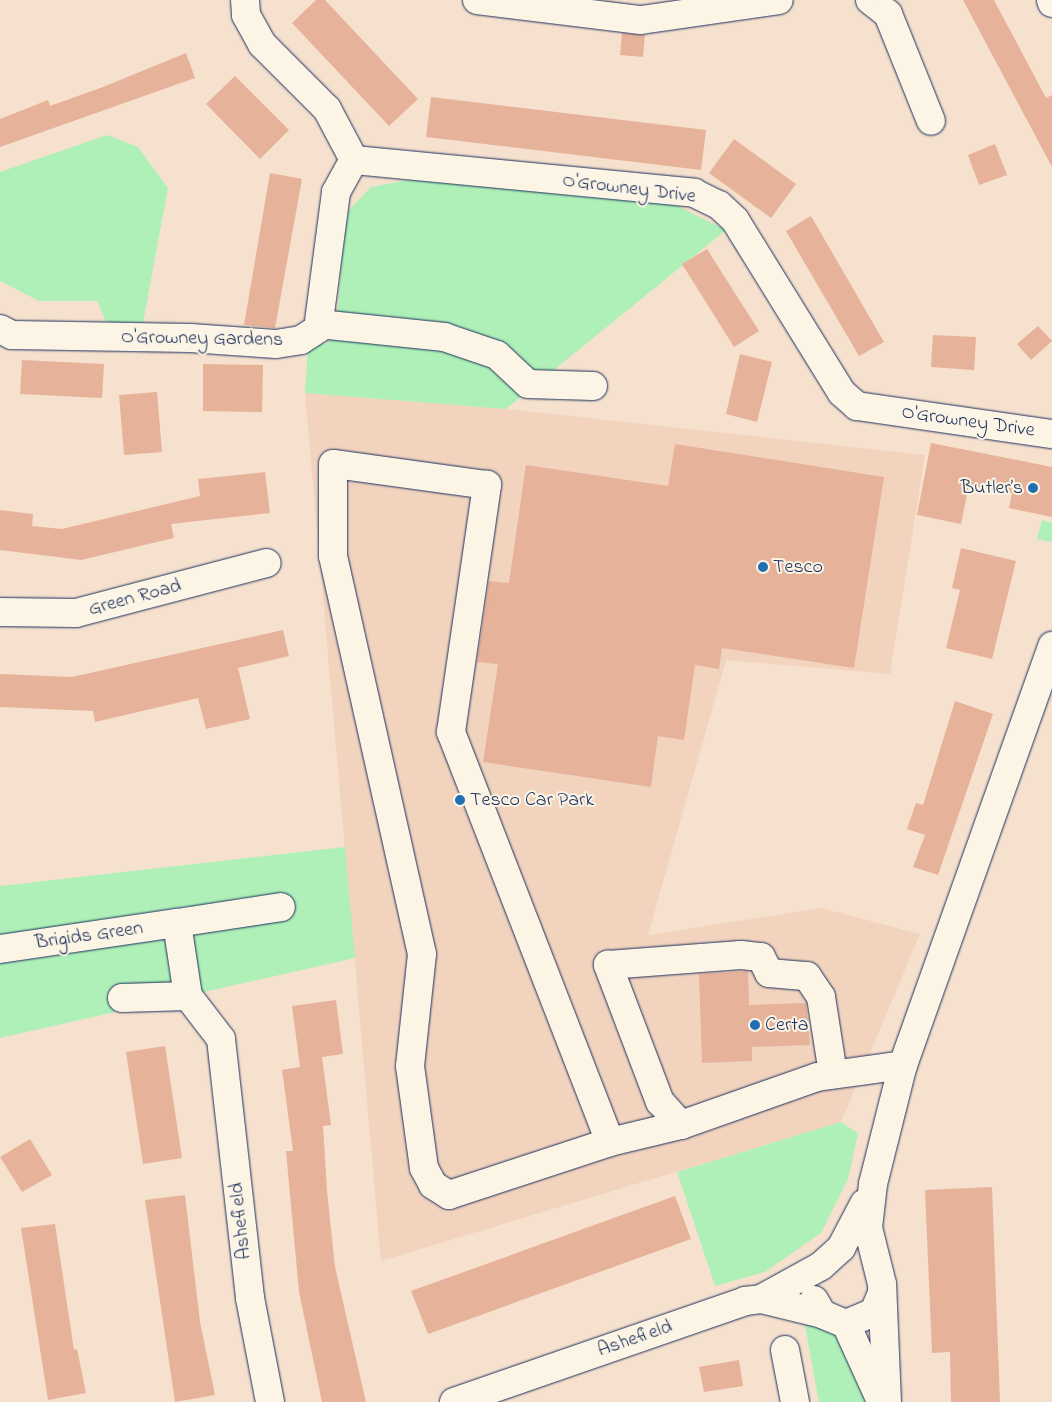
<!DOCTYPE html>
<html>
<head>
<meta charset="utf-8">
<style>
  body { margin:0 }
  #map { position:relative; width:1052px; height:1402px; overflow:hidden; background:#f6e1ce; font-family:"Indie Flower",sans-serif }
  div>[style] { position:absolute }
  .built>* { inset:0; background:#f2d3be }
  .green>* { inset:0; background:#aff0b8 }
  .building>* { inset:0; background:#e7b29a }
  .roads { filter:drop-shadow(0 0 1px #1b2f5e) drop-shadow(0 0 1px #1b2f5e) }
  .minor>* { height:28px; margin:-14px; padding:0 14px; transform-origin:14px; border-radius:14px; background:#fcf5e5 }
  .dots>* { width:14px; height:14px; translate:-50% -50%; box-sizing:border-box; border:2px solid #fcf5e5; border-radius:50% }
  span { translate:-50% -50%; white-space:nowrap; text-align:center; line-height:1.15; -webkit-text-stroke:4px #fcf5e5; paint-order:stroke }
  .street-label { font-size:20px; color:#1b2f5e }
  .poi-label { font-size:20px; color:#1b2f5e }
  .right { translate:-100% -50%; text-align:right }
  .left { translate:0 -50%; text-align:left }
</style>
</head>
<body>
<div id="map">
  <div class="built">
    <i style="clip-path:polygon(305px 393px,506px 409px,925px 455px,890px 674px,726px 660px,648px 935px,821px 908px,920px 934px,841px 1122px,381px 1261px)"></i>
  </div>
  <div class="green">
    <i style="clip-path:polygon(107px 135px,138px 147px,168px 188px,143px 323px,106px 322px,97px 301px,39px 301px,0 281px,0 172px)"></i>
    <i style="clip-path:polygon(414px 179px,674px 204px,726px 230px,506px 409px,305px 393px,308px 346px,327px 344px,338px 308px,345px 214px,371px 187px)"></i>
    <i style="clip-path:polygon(1042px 520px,1052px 523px,1052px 542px,1037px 539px)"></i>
    <i style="clip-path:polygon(345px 847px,355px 958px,0 1038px,0 886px)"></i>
    <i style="clip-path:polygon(841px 1122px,858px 1133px,848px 1179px,821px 1233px,765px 1272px,715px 1286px,677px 1172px)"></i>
    <i style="clip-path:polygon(804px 1321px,841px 1335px,873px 1402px,819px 1402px)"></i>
  </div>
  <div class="building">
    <i style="clip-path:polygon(316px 0,325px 0,418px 99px,389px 126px,292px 23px)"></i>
    <i style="clip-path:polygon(963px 0,994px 0,1046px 98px,1052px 95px,1052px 167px)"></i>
    <i style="clip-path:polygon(622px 33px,645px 35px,643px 57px,620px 55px)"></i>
    <i style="clip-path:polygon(186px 53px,195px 78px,0 147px,0 119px,48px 100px,50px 106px,103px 87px)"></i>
    <i style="clip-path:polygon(235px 76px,289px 130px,260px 159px,206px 104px)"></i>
    <i style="clip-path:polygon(431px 97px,706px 130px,701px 170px,426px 137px)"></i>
    <i style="clip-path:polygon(734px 139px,796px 184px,771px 218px,709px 173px)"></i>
    <i style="clip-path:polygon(995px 144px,1007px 175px,979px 185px,968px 155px)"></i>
    <i style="clip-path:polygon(270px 173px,302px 179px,275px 328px,244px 325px)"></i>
    <i style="clip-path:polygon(811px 216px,884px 342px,859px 356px,786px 231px)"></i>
    <i style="clip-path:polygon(707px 249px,759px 331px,734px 347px,682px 264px)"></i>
    <i style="clip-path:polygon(1038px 326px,1052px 341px,1031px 360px,1017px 344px)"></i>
    <i style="clip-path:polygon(933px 335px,976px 337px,974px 370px,931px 367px)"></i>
    <i style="clip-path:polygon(740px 354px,772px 362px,757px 422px,726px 414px)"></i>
    <i style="clip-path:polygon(22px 360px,104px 364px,102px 398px,20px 394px)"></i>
    <i style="clip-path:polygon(203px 364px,263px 365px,262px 412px,203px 411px)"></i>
    <i style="clip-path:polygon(157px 392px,162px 452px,124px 455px,119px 395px)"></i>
    <i style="clip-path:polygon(931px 443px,1052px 467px,1052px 517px,1009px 508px,1012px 493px,969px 485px,961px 524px,917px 515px)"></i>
    <i style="clip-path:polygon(675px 444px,884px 477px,854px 668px,722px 648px,719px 669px,695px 665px,684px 740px,658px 736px,651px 787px,483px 762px,498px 664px,477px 662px,489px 581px,509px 583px,526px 465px,668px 486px)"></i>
    <i style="clip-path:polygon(265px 472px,270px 513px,171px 524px,174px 538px,81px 560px,0 550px,0 510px,33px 514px,32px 526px,62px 529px,200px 496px,198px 479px)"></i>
    <i style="clip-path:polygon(961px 548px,1016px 561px,992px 659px,946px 648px,960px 590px,952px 588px)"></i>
    <i style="clip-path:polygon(283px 630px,289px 656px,238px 668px,250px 719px,206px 729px,198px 698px,95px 722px,93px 711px,0 707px,0 674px,72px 677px)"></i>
    <i style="clip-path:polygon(955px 701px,993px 714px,938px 875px,913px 867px,925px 835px,907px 829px,916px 803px,923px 805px)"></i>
    <i style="clip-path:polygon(748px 971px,749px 1005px,806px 1003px,810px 1045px,752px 1047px,752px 1061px,702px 1063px,699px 974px)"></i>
    <i style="clip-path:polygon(336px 1000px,343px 1054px,322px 1057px,331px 1125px,323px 1126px,327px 1191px,335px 1267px,366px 1402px,322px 1402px,299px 1292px,286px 1151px,293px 1151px,282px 1070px,300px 1067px,292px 1006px)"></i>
    <i style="clip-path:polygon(165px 1046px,182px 1158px,143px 1164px,126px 1052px)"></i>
    <i style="clip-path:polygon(30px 1139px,52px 1175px,22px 1192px,0 1157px)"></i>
    <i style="clip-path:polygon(992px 1187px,1000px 1402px,951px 1402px,950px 1352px,932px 1353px,925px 1190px)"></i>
    <i style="clip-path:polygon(185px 1195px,200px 1322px,215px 1395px,175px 1402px,145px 1200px)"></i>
    <i style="clip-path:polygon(675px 1196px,691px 1239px,428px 1334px,411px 1291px)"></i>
    <i style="clip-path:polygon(55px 1224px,74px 1350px,77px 1349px,86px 1393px,48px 1400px,21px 1228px)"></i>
    <i style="clip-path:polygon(739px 1360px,743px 1386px,704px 1392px,699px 1367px)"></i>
  </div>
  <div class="roads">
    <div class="minor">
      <i style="left:245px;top:0;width:15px;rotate:86deg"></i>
      <i style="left:246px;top:15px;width:33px;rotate:61deg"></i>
      <i style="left:262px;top:44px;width:92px;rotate:45deg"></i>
      <i style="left:327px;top:109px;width:58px;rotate:62.1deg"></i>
      <i style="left:477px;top:0;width:165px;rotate:7deg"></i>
      <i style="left:641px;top:20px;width:139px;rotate:-8.2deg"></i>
      <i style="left:870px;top:0;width:23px;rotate:38deg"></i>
      <i style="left:888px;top:14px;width:115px;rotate:68.1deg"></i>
      <i style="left:1051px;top:0;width:3px;rotate:72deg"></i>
      <i style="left:354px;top:160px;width:342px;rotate:5.5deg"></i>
      <i style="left:694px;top:193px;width:28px;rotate:26deg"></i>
      <i style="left:719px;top:205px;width:22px;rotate:43deg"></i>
      <i style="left:735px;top:220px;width:203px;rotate:58.3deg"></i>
      <i style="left:842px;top:393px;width:20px;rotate:41deg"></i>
      <i style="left:857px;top:406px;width:197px;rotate:8.2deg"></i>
      <i style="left:319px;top:324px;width:126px;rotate:5.9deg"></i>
      <i style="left:444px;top:337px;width:56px;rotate:18.8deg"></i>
      <i style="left:497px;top:355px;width:42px;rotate:43.1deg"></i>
      <i style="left:528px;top:384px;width:65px;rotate:1.8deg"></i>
      <i style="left:0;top:329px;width:13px;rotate:27deg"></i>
      <i style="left:12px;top:335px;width:178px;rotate:1deg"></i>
      <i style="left:190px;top:338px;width:86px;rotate:4deg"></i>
      <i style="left:276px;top:344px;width:25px;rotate:-9deg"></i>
      <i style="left:301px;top:340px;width:20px;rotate:-33deg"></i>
      <i style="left:318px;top:329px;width:138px;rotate:-82.5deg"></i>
      <i style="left:336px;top:192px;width:37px;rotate:-61deg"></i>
      <i style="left:0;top:612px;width:76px;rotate:0.8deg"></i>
      <i style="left:76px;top:613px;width:197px;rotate:-14.7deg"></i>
      <i style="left:0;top:949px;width:179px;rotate:-8.4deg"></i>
      <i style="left:188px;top:996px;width:74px;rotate:-98.6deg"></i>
      <i style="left:177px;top:923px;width:105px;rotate:-8.7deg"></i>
      <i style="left:122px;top:998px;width:66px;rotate:-1.7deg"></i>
      <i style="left:188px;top:996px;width:54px;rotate:52.5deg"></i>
      <i style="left:221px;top:1039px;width:261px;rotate:83.6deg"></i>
      <i style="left:250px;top:1298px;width:106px;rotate:79.1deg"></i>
      <i style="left:681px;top:1125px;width:31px;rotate:-132deg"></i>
      <i style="left:660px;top:1102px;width:147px;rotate:-110.8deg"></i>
      <i style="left:608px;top:965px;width:133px;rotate:-4.3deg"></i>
      <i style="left:741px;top:955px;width:20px;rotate:6deg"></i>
      <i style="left:761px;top:957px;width:18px;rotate:63deg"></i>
      <i style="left:769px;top:973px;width:38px;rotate:5deg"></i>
      <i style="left:807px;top:976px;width:25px;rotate:56deg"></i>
      <i style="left:821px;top:997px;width:78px;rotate:81.1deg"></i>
      <i style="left:610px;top:1142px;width:440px;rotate:-111.2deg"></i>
      <i style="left:451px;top:732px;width:250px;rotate:-81.7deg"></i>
      <i style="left:487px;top:485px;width:155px;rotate:-172.2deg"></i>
      <i style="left:333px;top:464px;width:92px;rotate:90deg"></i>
      <i style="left:333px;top:556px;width:408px;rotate:77.4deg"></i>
      <i style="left:422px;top:954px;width:113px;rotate:96.1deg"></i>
      <i style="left:410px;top:1066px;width:103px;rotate:82.2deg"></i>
      <i style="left:424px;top:1168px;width:19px;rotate:62deg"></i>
      <i style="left:433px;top:1185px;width:19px;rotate:32deg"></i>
      <i style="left:449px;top:1195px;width:169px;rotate:-18.2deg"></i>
      <i style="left:610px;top:1142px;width:73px;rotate:-13.5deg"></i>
      <i style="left:681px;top:1125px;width:144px;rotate:-19.4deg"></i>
      <i style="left:817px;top:1077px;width:87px;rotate:-7.9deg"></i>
      <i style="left:761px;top:1299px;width:68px;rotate:-28.8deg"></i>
      <i style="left:821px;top:1266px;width:27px;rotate:-42deg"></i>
      <i style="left:841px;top:1248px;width:50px;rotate:-62.4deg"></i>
      <i style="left:814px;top:1300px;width:16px;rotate:60deg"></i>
      <i style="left:822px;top:1314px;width:26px;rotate:23deg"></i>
      <i style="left:846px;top:1324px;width:30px;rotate:-23deg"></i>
      <i style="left:874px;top:1312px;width:21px;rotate:-67deg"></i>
      <i style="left:846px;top:1324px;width:85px;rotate:65.6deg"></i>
      <i style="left:785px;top:1350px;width:53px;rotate:79.1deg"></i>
      <i style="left:454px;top:1402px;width:308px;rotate:-19.1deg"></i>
      <i style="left:745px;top:1301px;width:16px;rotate:-7deg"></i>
      <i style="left:761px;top:1299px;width:63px;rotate:13.8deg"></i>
      <i style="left:887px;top:1402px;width:118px;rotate:-92.4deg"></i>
      <i style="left:882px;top:1284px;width:58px;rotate:-104deg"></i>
      <i style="left:868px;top:1228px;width:44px;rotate:-83.5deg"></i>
      <i style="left:873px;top:1184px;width:123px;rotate:-75.9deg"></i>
      <i style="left:903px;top:1065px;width:445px;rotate:-70.4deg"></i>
    </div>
  </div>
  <div class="dots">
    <i style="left:1033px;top:488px;background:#1f6fb2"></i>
    <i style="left:763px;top:567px;background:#1f6fb2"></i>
    <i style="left:460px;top:800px;background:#1f6fb2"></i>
    <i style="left:755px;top:1025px;background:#1f6fb2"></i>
  </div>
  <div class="street-label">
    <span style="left:629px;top:189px;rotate:7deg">O'Growney Drive</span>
    <span style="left:202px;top:339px;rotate:1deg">O'Growney Gardens</span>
    <span style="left:968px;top:422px;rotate:8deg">O'Growney Drive</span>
    <span style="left:135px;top:598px;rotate:-15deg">Green Road</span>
    <span style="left:89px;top:936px;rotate:-8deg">Brigids Green</span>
    <span style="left:241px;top:1221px;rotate:-96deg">Ashefield</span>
    <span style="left:635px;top:1339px;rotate:-19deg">Ashefield</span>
  </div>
  <div class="poi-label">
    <span class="right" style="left:1023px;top:488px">Butler’s</span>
    <span class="left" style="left:773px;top:567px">Tesco</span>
    <span class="left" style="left:470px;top:800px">Tesco Car Park</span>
    <span class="left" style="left:765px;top:1025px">Certa</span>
  </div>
</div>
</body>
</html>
